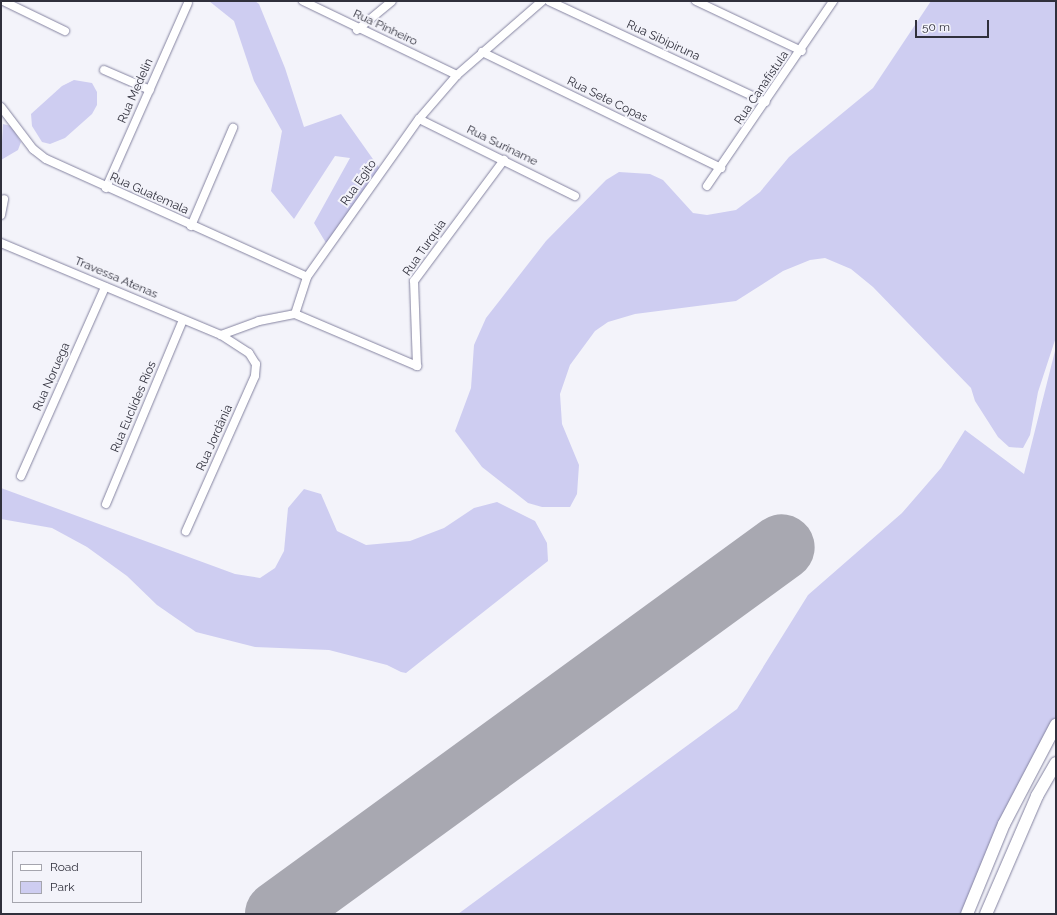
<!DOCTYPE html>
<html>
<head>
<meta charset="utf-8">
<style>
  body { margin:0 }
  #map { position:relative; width:1057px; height:915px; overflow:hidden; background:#f3f3fa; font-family:Raleway,sans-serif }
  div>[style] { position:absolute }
  .green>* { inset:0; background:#cecdf1 }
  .runway>* { height:66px; margin:-33px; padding:0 33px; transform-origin:33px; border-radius:33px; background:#a8a8b1 }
  .roads { filter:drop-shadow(0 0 1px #8483a0) drop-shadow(0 0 1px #8483a0) }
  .minor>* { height:8px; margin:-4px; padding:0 4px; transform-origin:4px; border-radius:4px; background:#fff }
  .secondary>* { height:12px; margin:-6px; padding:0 6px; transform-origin:6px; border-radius:6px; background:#fff }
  span { translate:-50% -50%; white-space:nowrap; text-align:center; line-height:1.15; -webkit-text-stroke:4px #f3f3fa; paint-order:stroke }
  .street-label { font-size:12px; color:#30303c }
  .frame { position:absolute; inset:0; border:2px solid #30303c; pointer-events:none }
  .legend { position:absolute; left:12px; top:851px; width:130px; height:52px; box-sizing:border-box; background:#f3f3fa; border:1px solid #a5a5ae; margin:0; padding:5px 7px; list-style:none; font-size:12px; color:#30303c }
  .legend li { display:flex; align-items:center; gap:8px; height:20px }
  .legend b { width:20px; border:1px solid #a5a5ae }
  .scale { position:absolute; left:915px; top:20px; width:74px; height:18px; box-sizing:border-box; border:2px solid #30303c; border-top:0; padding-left:5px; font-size:12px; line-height:14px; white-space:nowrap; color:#30303c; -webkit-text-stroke:3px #f3f3fa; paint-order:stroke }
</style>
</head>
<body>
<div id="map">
  <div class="green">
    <i style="clip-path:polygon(209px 1px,255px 1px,259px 4px,285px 68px,304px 127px,341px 114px,380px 169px,326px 243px,314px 223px,350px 158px,335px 156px,294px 219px,271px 191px,282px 131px,254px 81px,234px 21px)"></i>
    <i style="clip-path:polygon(931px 1px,1056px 1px,1056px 337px,1038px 392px,1030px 435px,1023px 448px,1009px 447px,998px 437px,975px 401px,971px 388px,873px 287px,851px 269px,825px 258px,810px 260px,783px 271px,736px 301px,635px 314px,608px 322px,595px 331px,570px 365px,560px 394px,562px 424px,579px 465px,577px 494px,570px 507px,542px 507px,528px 503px,482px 467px,455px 431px,471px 388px,474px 345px,486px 318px,546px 241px,606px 180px,619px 172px,650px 174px,663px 180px,693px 213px,707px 215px,736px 210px,760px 192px,789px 157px,873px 88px)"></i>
    <i style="clip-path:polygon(74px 80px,92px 83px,97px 92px,97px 105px,92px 114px,65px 138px,50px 144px,42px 142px,32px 126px,31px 114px,62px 86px)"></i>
    <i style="clip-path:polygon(3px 124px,11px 126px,21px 142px,18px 150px,1px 160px)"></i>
    <i style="clip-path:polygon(1056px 347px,1056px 716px,1020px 781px,961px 914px,458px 914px,737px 709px,808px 595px,902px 513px,941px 468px,965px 430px,1024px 474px)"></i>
    <i style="clip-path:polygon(1px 488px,235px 574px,260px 578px,275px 568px,284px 551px,288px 508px,304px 489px,321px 494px,337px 531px,366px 545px,410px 541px,444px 528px,474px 508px,497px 502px,535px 521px,547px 543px,548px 561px,406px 673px,401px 672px,387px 665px,329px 650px,255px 647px,196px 632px,157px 605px,127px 576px,87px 547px,52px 528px,1px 519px)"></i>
  </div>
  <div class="runway">
    <i style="left:278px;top:914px;width:623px;rotate:-36.06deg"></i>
  </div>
  <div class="roads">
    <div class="minor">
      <i style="left:3px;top:1px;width:69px;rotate:25.8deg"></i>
      <i style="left:303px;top:1px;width:171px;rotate:25.7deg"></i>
      <i style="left:549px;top:1px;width:239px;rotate:25deg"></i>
      <i style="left:696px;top:1px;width:117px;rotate:25.3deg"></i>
      <i style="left:357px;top:30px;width:45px;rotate:-39.6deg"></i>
      <i style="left:482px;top:52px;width:266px;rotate:25.9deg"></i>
      <i style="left:104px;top:70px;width:50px;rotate:23.5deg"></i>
      <i style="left:1px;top:107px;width:53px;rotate:52.7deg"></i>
      <i style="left:33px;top:149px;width:16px;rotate:38deg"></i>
      <i style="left:46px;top:159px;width:286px;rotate:24.3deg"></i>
      <i style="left:419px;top:119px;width:174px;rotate:26.3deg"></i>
      <i style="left:707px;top:186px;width:224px;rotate:-55.7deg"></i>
      <i style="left:106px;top:188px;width:202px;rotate:-66.1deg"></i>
      <i style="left:1px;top:215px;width:16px;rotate:-79deg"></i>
      <i style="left:191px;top:226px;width:107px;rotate:-66.8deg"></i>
      <i style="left:1px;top:243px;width:238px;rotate:22.7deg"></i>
      <i style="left:221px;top:335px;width:33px;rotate:33deg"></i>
      <i style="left:249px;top:353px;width:13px;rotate:58deg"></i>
      <i style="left:256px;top:364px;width:12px;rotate:95deg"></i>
      <i style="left:255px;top:376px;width:170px;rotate:114deg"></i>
      <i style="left:295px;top:314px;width:39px;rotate:-72deg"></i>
      <i style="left:307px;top:277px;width:194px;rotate:-54.7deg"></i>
      <i style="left:419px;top:119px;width:58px;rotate:-49.2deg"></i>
      <i style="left:457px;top:75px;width:113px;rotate:-41deg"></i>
      <i style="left:221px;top:335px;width:40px;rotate:-20.2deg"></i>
      <i style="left:259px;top:321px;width:37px;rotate:-11deg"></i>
      <i style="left:295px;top:314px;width:133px;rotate:23.1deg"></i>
      <i style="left:417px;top:366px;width:85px;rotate:-92deg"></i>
      <i style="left:414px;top:281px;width:151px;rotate:-53.4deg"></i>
      <i style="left:21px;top:476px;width:207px;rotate:-66deg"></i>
      <i style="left:106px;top:504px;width:199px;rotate:-67.3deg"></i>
    </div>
    <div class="secondary">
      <i style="left:967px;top:914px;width:97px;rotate:-67.7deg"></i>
      <i style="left:1004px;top:824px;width:112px;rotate:-62.3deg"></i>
      <i style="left:986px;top:914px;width:129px;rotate:-66.6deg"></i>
      <i style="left:1037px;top:796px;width:38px;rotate:-60deg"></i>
    </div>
  </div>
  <div class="street-label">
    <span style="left:385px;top:28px;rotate:25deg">Rua Pinheiro</span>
    <span style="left:663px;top:41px;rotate:25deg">Rua Sibipiruna</span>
    <span style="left:762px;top:88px;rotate:-56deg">Rua Canafístula</span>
    <span style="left:136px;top:91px;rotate:-66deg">Rua Medelin</span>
    <span style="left:607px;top:100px;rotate:26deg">Rua Sete Copas</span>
    <span style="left:502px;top:146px;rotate:26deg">Rua Suriname</span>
    <span style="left:359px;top:183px;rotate:-55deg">Rua Egito</span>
    <span style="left:149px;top:194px;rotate:24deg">Rua Guatemala</span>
    <span style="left:425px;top:248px;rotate:-55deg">Rua Turquia</span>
    <span style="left:116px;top:278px;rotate:23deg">Travessa Atenas</span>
    <span style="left:52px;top:377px;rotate:-66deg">Rua Noruega</span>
    <span style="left:134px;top:407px;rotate:-67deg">Rua Euclídes Rios</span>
    <span style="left:215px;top:438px;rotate:-66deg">Rua Jordânia</span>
  </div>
  <div class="frame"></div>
  <ul class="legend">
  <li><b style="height:5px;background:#fff"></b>Road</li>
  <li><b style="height:11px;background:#cecdf1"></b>Park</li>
  </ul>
  <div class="scale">50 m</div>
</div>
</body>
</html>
